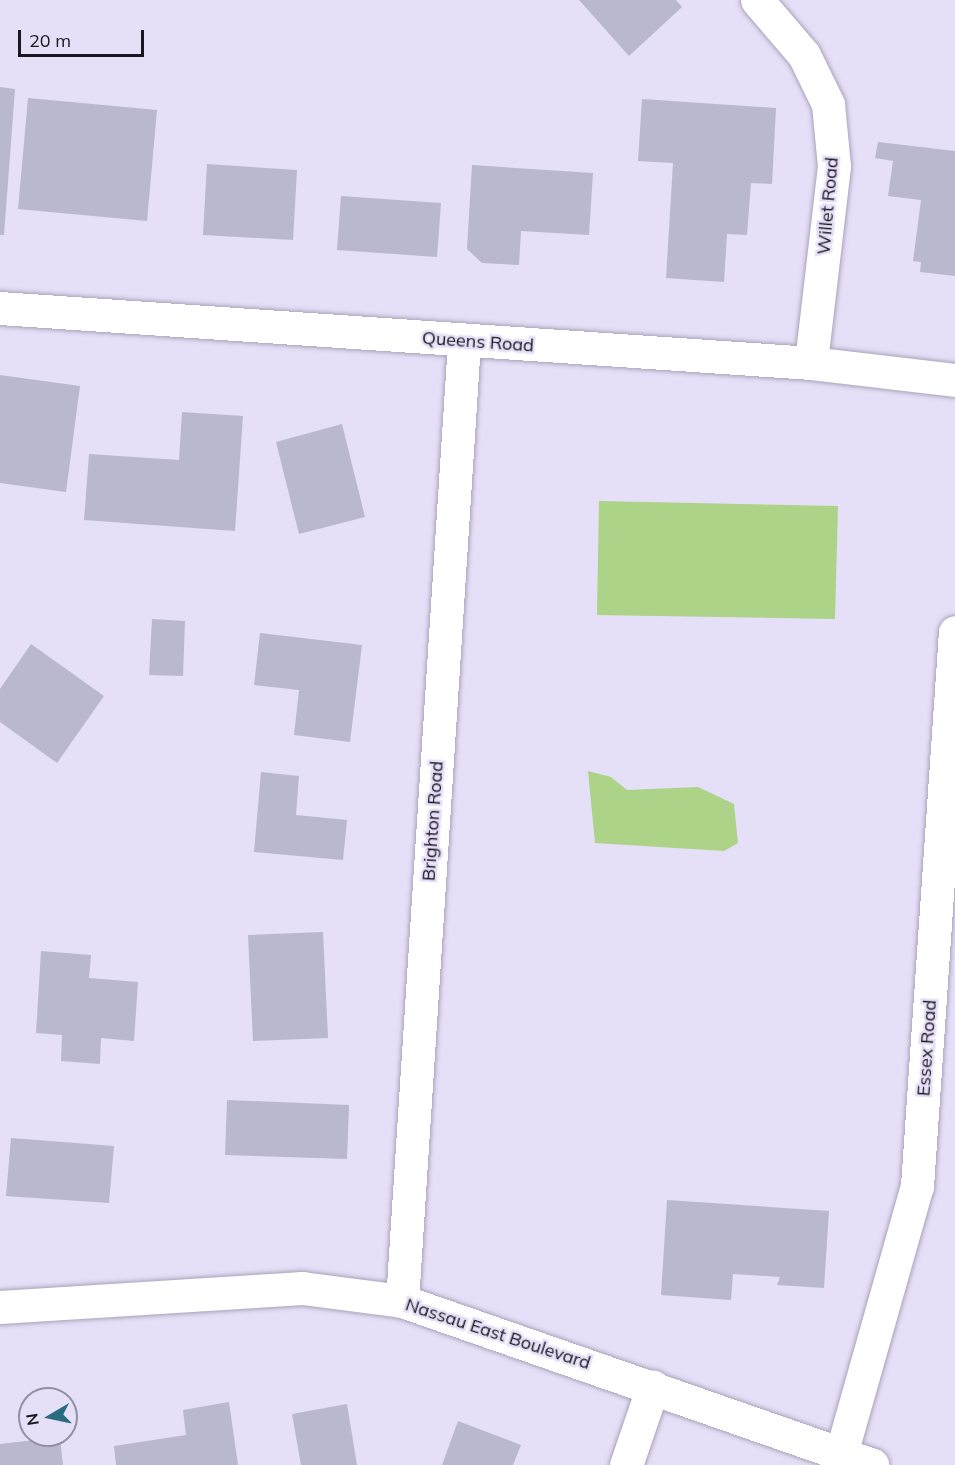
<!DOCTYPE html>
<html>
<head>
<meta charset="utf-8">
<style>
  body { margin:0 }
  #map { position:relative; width:955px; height:1465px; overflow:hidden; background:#e5dff7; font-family:Mulish,sans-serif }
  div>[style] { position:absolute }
  .green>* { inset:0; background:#acd388 }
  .building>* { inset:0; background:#b9b8cf }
  .roads { filter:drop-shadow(0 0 2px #a9a3ba) drop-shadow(0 0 2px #a9a3ba) }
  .street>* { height:33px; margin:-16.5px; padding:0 16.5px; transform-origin:16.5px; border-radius:16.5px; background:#fff }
  .secondary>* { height:33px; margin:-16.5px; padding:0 16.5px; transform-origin:16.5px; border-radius:16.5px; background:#fff }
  span { translate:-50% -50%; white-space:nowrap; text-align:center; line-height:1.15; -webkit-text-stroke:5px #e5dff7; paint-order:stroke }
  .street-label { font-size:18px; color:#19171f }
  .north { position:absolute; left:18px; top:1387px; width:60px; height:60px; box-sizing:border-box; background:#e5dff7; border:2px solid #938fa1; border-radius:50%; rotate:261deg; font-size:16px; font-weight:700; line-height:24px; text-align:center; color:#19171f }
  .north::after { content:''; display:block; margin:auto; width:21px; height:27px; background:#2b6b80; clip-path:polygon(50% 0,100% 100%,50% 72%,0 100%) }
  .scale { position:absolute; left:18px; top:30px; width:126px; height:27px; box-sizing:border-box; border:3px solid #19171f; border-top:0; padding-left:8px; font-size:18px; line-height:21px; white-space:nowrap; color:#19171f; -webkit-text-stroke:4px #e5dff7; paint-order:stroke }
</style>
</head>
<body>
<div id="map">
  <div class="green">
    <i style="clip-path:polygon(599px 501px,838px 506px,835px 619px,597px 615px)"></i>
    <i style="clip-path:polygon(588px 771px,611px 777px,627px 790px,698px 787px,734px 804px,738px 843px,724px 851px,595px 843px)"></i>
  </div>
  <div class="building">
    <i style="clip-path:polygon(579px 0,676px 0,682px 7px,629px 56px)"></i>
    <i style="clip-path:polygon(0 87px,15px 89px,4px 235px,0 235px)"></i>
    <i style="clip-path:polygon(28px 98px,157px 110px,147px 221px,18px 209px)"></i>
    <i style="clip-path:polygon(642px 99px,776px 108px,772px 184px,751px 183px,747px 235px,727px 234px,724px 282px,666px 278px,673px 163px,638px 161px)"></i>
    <i style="clip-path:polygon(878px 142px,955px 151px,955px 276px,920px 272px,921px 262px,913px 261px,921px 200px,888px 196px,893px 161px,875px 158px)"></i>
    <i style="clip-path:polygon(207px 164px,297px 170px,293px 240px,203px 235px)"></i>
    <i style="clip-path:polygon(472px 165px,593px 173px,589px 235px,521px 231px,519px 265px,482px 263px,467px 249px)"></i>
    <i style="clip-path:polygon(341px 196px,441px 203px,437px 257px,337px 250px)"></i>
    <i style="clip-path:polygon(0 375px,80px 386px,66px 492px,0 483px)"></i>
    <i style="clip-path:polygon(182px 412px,243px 416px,235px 531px,84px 520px,89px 454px,179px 460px)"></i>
    <i style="clip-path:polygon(342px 424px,365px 517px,299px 534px,276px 442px)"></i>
    <i style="clip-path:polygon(152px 619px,185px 621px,183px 676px,149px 675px)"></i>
    <i style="clip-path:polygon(260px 633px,362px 645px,350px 742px,294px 735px,299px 690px,254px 685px)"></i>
    <i style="clip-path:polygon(31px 644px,104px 696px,57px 763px,0 722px,0 689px)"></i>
    <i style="clip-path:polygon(261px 772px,299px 776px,296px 815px,347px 820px,343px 860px,254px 852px)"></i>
    <i style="clip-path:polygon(323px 932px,328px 1038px,253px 1041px,248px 935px)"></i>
    <i style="clip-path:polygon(41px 951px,91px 955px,89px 978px,138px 982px,134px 1041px,101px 1038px,100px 1064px,61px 1061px,62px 1035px,36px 1033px)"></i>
    <i style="clip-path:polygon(227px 1100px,349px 1105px,347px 1159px,225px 1155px)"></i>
    <i style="clip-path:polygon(11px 1138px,114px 1146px,109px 1203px,6px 1196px)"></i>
    <i style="clip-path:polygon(667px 1200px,829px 1211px,824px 1288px,777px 1285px,780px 1277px,733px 1274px,731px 1300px,661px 1295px)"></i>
    <i style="clip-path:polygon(229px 1402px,238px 1465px,116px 1465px,114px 1446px,186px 1435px,183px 1410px)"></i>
    <i style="clip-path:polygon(347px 1404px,357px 1465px,301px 1465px,292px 1414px)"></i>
    <i style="clip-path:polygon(458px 1421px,521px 1445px,513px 1465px,442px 1465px)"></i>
    <i style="clip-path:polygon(60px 1437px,63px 1465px,0 1465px,0 1444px)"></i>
  </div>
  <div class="roads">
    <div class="street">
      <i style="left:757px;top:0;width:72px;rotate:49.5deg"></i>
      <i style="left:804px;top:55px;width:55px;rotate:63.9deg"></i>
      <i style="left:828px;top:104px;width:62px;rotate:84.5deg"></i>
      <i style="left:834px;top:166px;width:198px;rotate:96.7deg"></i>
      <i style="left:0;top:308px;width:813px;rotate:3.88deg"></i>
      <i style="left:811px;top:363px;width:145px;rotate:6.7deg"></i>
      <i style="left:402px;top:1301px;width:961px;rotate:-86.3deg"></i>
      <i style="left:841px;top:1454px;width:279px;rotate:-74.2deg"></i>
      <i style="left:917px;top:1186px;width:555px;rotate:-86.08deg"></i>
      <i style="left:626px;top:1465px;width:83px;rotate:-71.1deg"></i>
    </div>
    <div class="secondary">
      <i style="left:0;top:1307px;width:303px;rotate:-3.6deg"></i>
      <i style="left:302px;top:1288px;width:101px;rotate:7.4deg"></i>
      <i style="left:402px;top:1301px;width:498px;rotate:19.2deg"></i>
    </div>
  </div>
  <div class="street-label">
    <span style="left:828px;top:206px;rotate:-85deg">Willet Road</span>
    <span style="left:478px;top:342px;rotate:4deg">Queens Road</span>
    <span style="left:433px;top:821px;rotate:-86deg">Brighton Road</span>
    <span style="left:927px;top:1048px;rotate:-86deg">Essex Road</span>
    <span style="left:498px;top:1334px;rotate:18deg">Nassau East Boulevard</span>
  </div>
  <div class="north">N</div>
  <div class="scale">20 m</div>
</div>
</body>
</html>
